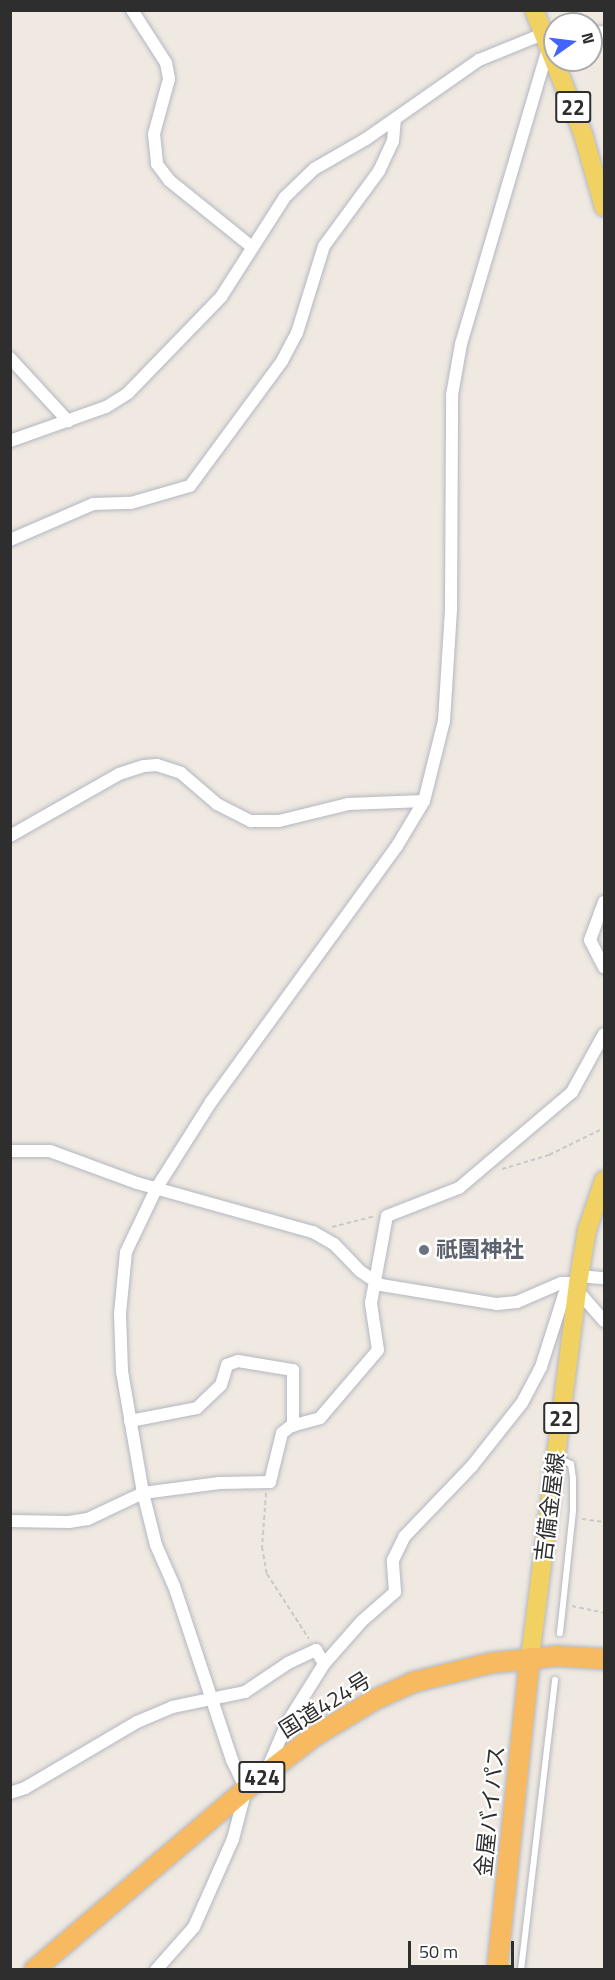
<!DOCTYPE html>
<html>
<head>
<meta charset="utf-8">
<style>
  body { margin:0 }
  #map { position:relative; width:615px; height:1980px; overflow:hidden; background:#efe9e1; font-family:"Titillium Web","Noto Sans JP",sans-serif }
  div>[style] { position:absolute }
  .stream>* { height:4.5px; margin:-2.25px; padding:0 2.25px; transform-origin:2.25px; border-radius:2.25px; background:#75cff0 }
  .path>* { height:2px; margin-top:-1px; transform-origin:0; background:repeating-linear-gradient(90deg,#c9c9c9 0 4.5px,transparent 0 7.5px) }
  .roads { filter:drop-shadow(0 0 2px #b4b7c1) drop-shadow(0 0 2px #b4b7c1) }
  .service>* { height:6px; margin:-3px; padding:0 3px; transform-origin:3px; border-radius:3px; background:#fff }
  .minor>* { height:12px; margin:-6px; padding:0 6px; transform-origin:6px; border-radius:6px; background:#fff }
  .primary>* { height:18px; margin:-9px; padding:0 9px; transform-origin:9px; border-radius:9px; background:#f2d163 }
  .trunk>* { height:20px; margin:-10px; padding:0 10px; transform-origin:10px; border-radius:10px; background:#f8ba60 }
  .dots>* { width:16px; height:16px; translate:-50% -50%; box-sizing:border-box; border:3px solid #fff; border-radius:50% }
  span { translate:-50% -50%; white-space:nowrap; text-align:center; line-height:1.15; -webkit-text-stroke:4.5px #fff; paint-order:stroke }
  .shield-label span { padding:2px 4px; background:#fff; border:2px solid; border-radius:4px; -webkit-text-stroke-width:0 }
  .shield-label { font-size:21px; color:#2e2e2e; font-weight:700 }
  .worship-label { font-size:22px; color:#5b616d; font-weight:700 }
  .left { translate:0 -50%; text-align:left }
  .street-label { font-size:22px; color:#2e2e2e }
  .frame { position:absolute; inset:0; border:12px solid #2e2e2e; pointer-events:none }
  .north { position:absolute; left:543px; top:12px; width:60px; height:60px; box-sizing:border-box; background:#fff; border:2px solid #ababab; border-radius:50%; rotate:76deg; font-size:16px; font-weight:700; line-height:24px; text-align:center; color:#2e2e2e }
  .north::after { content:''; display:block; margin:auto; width:21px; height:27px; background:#4264fb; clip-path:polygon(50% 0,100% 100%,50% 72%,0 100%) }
  .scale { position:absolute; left:408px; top:1941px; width:106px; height:27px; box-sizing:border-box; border:3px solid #2e2e2e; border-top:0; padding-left:8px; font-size:18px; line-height:21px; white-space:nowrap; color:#2e2e2e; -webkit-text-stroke:4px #fff; paint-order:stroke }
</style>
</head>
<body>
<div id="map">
  <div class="stream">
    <i style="left:591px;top:46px;width:15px;rotate:-42deg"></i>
  </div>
  <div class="path">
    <i style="left:502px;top:1169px;width:49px;rotate:-16.6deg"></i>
    <i style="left:549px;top:1155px;width:61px;rotate:-26.1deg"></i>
    <i style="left:332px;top:1227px;width:44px;rotate:-14.3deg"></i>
    <i style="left:266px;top:1493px;width:54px;rotate:94.2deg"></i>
    <i style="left:262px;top:1547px;width:27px;rotate:80deg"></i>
    <i style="left:267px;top:1574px;width:77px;rotate:57.1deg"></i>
    <i style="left:582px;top:1519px;width:22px;rotate:8deg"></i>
    <i style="left:572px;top:1606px;width:33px;rotate:12deg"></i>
  </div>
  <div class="roads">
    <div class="service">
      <i style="left:558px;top:1458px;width:14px;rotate:25deg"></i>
      <i style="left:571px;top:1464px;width:14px;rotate:82deg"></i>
      <i style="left:573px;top:1478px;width:33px;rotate:90deg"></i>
      <i style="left:573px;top:1511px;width:123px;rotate:96.1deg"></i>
      <i style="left:521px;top:1970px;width:292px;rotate:-83.3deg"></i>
    </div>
    <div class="minor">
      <i style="left:132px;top:10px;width:63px;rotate:57.3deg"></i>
      <i style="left:166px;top:63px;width:16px;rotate:79deg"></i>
      <i style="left:169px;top:79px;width:57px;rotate:105.3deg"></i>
      <i style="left:154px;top:134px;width:30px;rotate:84deg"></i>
      <i style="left:157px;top:164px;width:21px;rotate:53deg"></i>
      <i style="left:170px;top:181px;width:105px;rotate:38.8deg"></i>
      <i style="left:591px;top:33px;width:13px;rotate:-4deg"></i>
      <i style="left:10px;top:358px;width:86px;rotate:47.4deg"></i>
      <i style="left:10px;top:441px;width:102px;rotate:-19.5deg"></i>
      <i style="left:106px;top:407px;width:26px;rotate:-32deg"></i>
      <i style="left:128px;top:393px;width:134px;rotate:-45.9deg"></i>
      <i style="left:221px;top:297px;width:119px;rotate:-57.4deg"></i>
      <i style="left:285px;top:197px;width:40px;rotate:-44deg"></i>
      <i style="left:314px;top:169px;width:60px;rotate:-30deg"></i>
      <i style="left:366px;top:139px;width:138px;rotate:-35deg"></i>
      <i style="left:479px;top:60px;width:69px;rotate:-22.1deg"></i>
      <i style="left:10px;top:540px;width:90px;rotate:-23.4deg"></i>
      <i style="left:93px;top:504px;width:38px;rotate:-2deg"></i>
      <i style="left:131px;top:503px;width:61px;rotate:-16.1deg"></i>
      <i style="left:190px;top:486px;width:155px;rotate:-53.6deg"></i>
      <i style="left:282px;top:361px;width:32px;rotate:-62deg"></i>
      <i style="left:297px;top:333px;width:91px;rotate:-72.8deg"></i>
      <i style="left:324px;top:246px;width:93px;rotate:-53.7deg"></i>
      <i style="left:379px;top:171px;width:33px;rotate:-65deg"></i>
      <i style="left:393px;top:141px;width:22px;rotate:-85deg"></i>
      <i style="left:10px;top:836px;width:125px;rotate:-29.6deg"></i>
      <i style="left:119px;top:774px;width:26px;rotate:-18deg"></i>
      <i style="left:144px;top:766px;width:13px;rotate:-4deg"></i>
      <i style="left:157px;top:765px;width:25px;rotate:18deg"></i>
      <i style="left:181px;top:773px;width:48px;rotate:40.7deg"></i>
      <i style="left:217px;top:804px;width:38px;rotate:27deg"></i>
      <i style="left:251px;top:821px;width:28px"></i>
      <i style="left:279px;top:821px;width:71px;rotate:-13.8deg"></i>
      <i style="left:348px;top:804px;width:76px;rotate:-2.3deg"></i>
      <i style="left:604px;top:902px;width:40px;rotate:110.2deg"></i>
      <i style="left:590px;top:940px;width:31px;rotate:63deg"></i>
      <i style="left:10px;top:1151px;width:40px"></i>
      <i style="left:50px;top:1151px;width:93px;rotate:20.2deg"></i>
      <i style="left:137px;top:1183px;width:183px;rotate:15.6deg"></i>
      <i style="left:313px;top:1232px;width:24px;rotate:30deg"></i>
      <i style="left:334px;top:1244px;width:37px;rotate:46deg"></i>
      <i style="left:360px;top:1271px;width:25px;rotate:34deg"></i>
      <i style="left:381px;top:1285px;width:118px;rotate:9.3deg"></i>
      <i style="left:497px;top:1304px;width:20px;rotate:-6deg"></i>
      <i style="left:517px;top:1302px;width:48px;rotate:-23.4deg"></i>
      <i style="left:561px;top:1283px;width:17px"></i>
      <i style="left:579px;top:1276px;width:25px;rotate:5deg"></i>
      <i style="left:577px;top:1290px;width:41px;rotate:48.9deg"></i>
      <i style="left:130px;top:1421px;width:68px;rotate:-11deg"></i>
      <i style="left:197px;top:1408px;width:33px;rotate:-44deg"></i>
      <i style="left:221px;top:1385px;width:21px;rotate:-73deg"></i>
      <i style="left:227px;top:1365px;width:12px;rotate:-20deg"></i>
      <i style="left:238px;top:1361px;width:56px;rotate:9.3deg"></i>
      <i style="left:293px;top:1370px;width:56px;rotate:90deg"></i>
      <i style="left:10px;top:1521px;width:59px;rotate:1deg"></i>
      <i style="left:69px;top:1522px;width:19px;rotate:-9deg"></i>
      <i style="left:88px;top:1519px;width:61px;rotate:-25.3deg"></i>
      <i style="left:143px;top:1493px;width:77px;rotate:-7.5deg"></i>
      <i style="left:219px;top:1483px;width:51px;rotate:-1.1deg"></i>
      <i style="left:270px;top:1482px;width:50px;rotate:-76.2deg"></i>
      <i style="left:282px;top:1433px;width:11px;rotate:-38deg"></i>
      <i style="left:291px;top:1426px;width:30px;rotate:-15deg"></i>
      <i style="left:320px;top:1418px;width:89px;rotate:-49.5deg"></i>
      <i style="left:378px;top:1350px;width:48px;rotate:-98.5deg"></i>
      <i style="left:371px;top:1303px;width:88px;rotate:-79.6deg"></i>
      <i style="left:387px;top:1216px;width:77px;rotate:-21.3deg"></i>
      <i style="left:459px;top:1188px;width:148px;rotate:-40.3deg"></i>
      <i style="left:572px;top:1092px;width:66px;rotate:-61.1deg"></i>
      <i style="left:266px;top:1772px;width:53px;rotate:-66.8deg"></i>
      <i style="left:287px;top:1723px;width:70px;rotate:-57.9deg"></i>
      <i style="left:324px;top:1664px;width:57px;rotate:-48.5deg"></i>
      <i style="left:362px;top:1621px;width:44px;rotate:-41.3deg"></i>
      <i style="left:395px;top:1592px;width:32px;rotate:-94deg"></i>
      <i style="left:393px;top:1560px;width:25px;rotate:-64deg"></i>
      <i style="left:404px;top:1537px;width:98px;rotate:-46.2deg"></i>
      <i style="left:472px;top:1466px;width:80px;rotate:-51.6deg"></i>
      <i style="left:522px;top:1403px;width:41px;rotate:-62.2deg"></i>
      <i style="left:541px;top:1367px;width:76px;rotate:-72.3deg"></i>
      <i style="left:564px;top:1295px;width:14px;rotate:-56deg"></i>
      <i style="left:10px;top:1793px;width:16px;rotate:-18deg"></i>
      <i style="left:25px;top:1788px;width:130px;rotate:-30.5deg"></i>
      <i style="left:137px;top:1722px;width:38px;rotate:-23deg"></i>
      <i style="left:172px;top:1707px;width:75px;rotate:-11.6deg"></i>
      <i style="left:245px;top:1692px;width:52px;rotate:-34deg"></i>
      <i style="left:288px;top:1663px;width:31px;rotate:-25deg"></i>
      <i style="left:316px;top:1650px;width:16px;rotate:60deg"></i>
      <i style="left:156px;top:1970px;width:57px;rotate:-48.5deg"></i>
      <i style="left:194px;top:1927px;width:96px;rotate:-66.1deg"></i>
      <i style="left:233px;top:1839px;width:52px;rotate:-75.4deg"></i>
      <i style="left:246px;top:1789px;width:32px;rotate:-116deg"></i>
      <i style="left:232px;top:1760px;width:183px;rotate:-108.4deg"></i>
      <i style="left:174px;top:1586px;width:45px;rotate:-113.7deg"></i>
      <i style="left:156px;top:1545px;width:54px;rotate:-104deg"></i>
      <i style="left:143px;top:1493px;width:124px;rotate:-99.8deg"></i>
      <i style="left:122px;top:1371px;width:57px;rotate:-92deg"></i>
      <i style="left:120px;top:1314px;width:62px;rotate:-84.5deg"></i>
      <i style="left:126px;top:1252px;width:70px;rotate:-64.5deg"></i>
      <i style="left:156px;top:1189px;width:103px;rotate:-57.7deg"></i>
      <i style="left:211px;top:1102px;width:316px;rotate:-54deg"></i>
      <i style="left:397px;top:846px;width:52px;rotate:-59deg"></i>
      <i style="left:424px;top:801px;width:82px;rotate:-76deg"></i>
      <i style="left:444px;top:721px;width:111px;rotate:-86.4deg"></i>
      <i style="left:451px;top:610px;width:215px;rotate:-89.7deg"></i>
      <i style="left:452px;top:395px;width:52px;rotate:-80deg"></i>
      <i style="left:461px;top:344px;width:312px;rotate:-73.6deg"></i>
    </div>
    <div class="primary">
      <i style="left:534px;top:10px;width:133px;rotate:68.4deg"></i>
      <i style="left:583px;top:134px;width:76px;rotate:74deg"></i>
      <i style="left:530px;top:1658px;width:378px;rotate:-82.7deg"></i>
      <i style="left:578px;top:1283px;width:54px;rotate:-80.4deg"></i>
      <i style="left:587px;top:1230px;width:53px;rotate:-71.2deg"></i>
    </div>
    <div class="trunk">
      <i style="left:34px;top:1970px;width:279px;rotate:-40.5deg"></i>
      <i style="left:246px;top:1789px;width:85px;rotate:-37.8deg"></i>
      <i style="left:313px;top:1737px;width:71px;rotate:-31.2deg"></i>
      <i style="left:374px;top:1700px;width:44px;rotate:-24.2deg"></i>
      <i style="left:414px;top:1682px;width:79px;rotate:-13.9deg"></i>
      <i style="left:491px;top:1663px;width:66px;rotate:-6.1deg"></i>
      <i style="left:557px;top:1656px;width:47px;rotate:3.7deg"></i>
      <i style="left:497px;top:1970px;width:314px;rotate:-84deg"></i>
    </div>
  </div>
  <div class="dots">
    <i style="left:424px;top:1250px;background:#6b7280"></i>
  </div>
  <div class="shield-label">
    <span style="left:573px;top:107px">22</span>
    <span style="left:561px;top:1418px">22</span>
    <span style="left:262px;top:1777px">424</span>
  </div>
  <div class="worship-label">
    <span class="left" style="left:436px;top:1250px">祇園神社</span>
  </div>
  <div class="street-label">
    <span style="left:550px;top:1507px;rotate:-83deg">吉備金屋線</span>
    <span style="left:325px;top:1705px;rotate:-32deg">国道424号</span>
    <span style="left:490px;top:1811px;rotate:-84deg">金屋バイパス</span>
  </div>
  <div class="frame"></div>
  <div class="north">N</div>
  <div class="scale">50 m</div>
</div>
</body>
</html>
